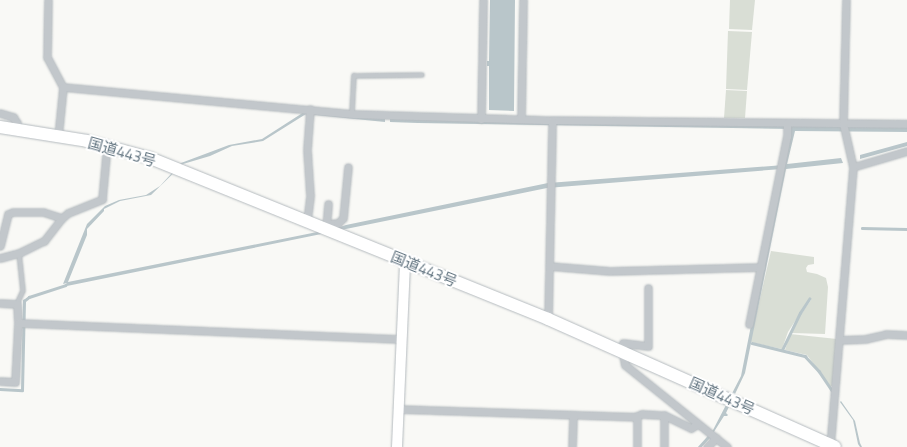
<!DOCTYPE html>
<html>
<head>
<meta charset="utf-8">
<style>
  body { margin:0 }
  #map { position:relative; width:907px; height:447px; overflow:hidden; background:#f9f9f6; font-family:"Titillium Web","Noto Sans JP",sans-serif }
  div>[style] { position:absolute }
  .green>* { inset:0; background:#d9ded5 }
  .water>* { inset:0; background:#b9c6ca }
  .stream>* { height:2.5px; margin:-1.25px; padding:0 1.25px; transform-origin:1.25px; border-radius:1.25px; background:#b9c6ca }
  .roads { filter:drop-shadow(0 0 1px #b5bbbf) drop-shadow(0 0 1px #b5bbbf) }
  .lane>* { height:3.5px; margin:-1.75px; padding:0 1.75px; transform-origin:1.75px; border-radius:1.75px; background:#c2c7cb }
  .street>* { height:7px; margin:-3.5px; padding:0 3.5px; transform-origin:3.5px; border-radius:3.5px; background:#c2c7cb }
  .secondary>* { height:10px; margin:-5px; padding:0 5px; transform-origin:5px; border-radius:5px; background:#fff }
  .highway>* { height:12px; margin:-6px; padding:0 6px; transform-origin:6px; border-radius:6px; background:#fff }
  span { translate:-50% -50%; white-space:nowrap; text-align:center; line-height:1.15; -webkit-text-stroke:4px #fff; paint-order:stroke }
  .street-label { font-size:15px; color:#647682 }
</style>
</head>
<body>
<div id="map">
  <div class="green">
    <i style="clip-path:polygon(730px 0,755px 0,752px 30px,729px 29px)"></i>
    <i style="clip-path:polygon(728px 31px,752px 32px,747px 90px,726px 89px)"></i>
    <i style="clip-path:polygon(726px 90px,747px 91px,745px 118px,724px 118px)"></i>
    <i style="clip-path:polygon(771px 251px,814px 257px,814px 264px,808px 265px,806px 268px,807px 272px,817px 274px,826px 278px,828px 287px,825px 334px,792px 333px,798px 319px,811px 300px,810px 298px,788px 332px,782px 349px,750px 342px)"></i>
    <i style="clip-path:polygon(790px 334px,837px 339px,833px 386px,830px 386px,807px 355px,785px 350px)"></i>
  </div>
  <div class="water">
    <i style="clip-path:polygon(490px 0,515px 0,514px 111px,489px 110px,489px 66px,487px 66px,487px 61px,489px 61px)"></i>
    <i style="clip-path:polygon(304px 112px,385px 119px,385px 122px,306px 114px,263px 141px,232px 146px,210px 156px,183px 164px,151px 195px,120px 201px,104px 209px,104px 211px,87px 229px,87px 235px,68px 282px,337px 228px,346px 225px,548px 183px,784px 165px,791px 129px,418px 123px,390px 122px,390px 119px,907px 127px,907px 132px,795px 131px,787px 164px,841px 158px,843px 163px,786px 169px,745px 373px,726px 413px,728px 415px,727px 416px,724px 416px,710px 438px,707px 436px,713px 430px,741px 376px,782px 169px,547px 188px,62px 287px,67px 283px,63px 284px,87px 224px,105px 206px,119px 200px,146px 195px,160px 186px,181px 163px,229px 145px,262px 139px)"></i>
    <i style="clip-path:polygon(907px 142px,907px 146px,860px 159px,860px 155px)"></i>
    <i style="clip-path:polygon(841px 401px,855px 421px,860px 443px,862px 447px,860px 447px,858px 444px,853px 420px,840px 402px)"></i>
  </div>
  <div class="stream">
    <i style="left:862px;top:228px;width:45px;rotate:1.3deg"></i>
    <i style="left:752px;top:343px;width:55px;rotate:13.8deg"></i>
    <i style="left:805px;top:356px;width:21px;rotate:47deg"></i>
    <i style="left:819px;top:371px;width:23px;rotate:56deg"></i>
    <i style="left:782px;top:350px;width:41px;rotate:-64.1deg"></i>
    <i style="left:800px;top:313px;width:17px;rotate:-57deg"></i>
    <i style="left:0;top:389px;width:22px;rotate:3deg"></i>
    <i style="left:22px;top:390px;width:89px;rotate:-88.7deg"></i>
    <i style="left:24px;top:301px;width:6px;rotate:-39deg"></i>
    <i style="left:29px;top:297px;width:38px;rotate:-18deg"></i>
    <i style="left:699px;top:447px;width:13px;rotate:-48deg"></i>
  </div>
  <div class="roads">
    <div class="lane">
      <i style="left:352px;top:113px;width:37px;rotate:-87deg"></i>
      <i style="left:354px;top:76px;width:68px;rotate:-0.8deg"></i>
      <i style="left:17px;top:304px;width:14px;rotate:-65deg"></i>
      <i style="left:23px;top:291px;width:38px;rotate:-96deg"></i>
    </div>
    <div class="street">
      <i style="left:48px;top:0;width:57px;rotate:91deg"></i>
      <i style="left:47px;top:57px;width:34px;rotate:62deg"></i>
      <i style="left:63px;top:87px;width:50px;rotate:95.7deg"></i>
      <i style="left:63px;top:87px;width:294px;rotate:5.3deg"></i>
      <i style="left:356px;top:114px;width:196px;rotate:1.8deg"></i>
      <i style="left:552px;top:120px;width:355px;rotate:0.6deg"></i>
      <i style="left:0;top:113px;width:14px;rotate:17deg"></i>
      <i style="left:13px;top:117px;width:7px;rotate:56deg"></i>
      <i style="left:17px;top:123px;width:7px;rotate:98deg"></i>
      <i style="left:481px;top:119px;width:119px;rotate:-89deg"></i>
      <i style="left:521px;top:119px;width:119px;rotate:-89deg"></i>
      <i style="left:853px;top:167px;width:56px;rotate:-16.5deg"></i>
      <i style="left:307px;top:221px;width:26px;rotate:-83deg"></i>
      <i style="left:310px;top:195px;width:45px;rotate:-93.8deg"></i>
      <i style="left:307px;top:150px;width:41px;rotate:-85.8deg"></i>
      <i style="left:327px;top:224px;width:11px;rotate:-5deg"></i>
      <i style="left:338px;top:223px;width:7px;rotate:-45deg"></i>
      <i style="left:343px;top:218px;width:51px;rotate:-84.4deg"></i>
      <i style="left:326px;top:228px;width:24px;rotate:-85deg"></i>
      <i style="left:0;top:246px;width:33px;rotate:-76deg"></i>
      <i style="left:8px;top:214px;width:5px;rotate:-22deg"></i>
      <i style="left:13px;top:212px;width:30px"></i>
      <i style="left:43px;top:212px;width:20px;rotate:18deg"></i>
      <i style="left:0;top:258px;width:20px;rotate:-15deg"></i>
      <i style="left:19px;top:253px;width:28px;rotate:-26deg"></i>
      <i style="left:44px;top:241px;width:29px;rotate:-52deg"></i>
      <i style="left:62px;top:218px;width:8px;rotate:-40deg"></i>
      <i style="left:68px;top:213px;width:37px;rotate:-22deg"></i>
      <i style="left:102px;top:199px;width:54px;rotate:-84.7deg"></i>
      <i style="left:549px;top:266px;width:61px;rotate:4.7deg"></i>
      <i style="left:610px;top:271px;width:151px;rotate:-1.5deg"></i>
      <i style="left:648px;top:288px;width:58px;rotate:90deg"></i>
      <i style="left:648px;top:346px;width:25px;rotate:-173deg"></i>
      <i style="left:623px;top:343px;width:8px;rotate:97deg"></i>
      <i style="left:622px;top:351px;width:14px;rotate:78deg"></i>
      <i style="left:625px;top:365px;width:131px;rotate:38.8deg"></i>
      <i style="left:0;top:303px;width:17px;rotate:3deg"></i>
      <i style="left:17px;top:304px;width:19px;rotate:87deg"></i>
      <i style="left:18px;top:323px;width:59px;rotate:92.9deg"></i>
      <i style="left:15px;top:382px;width:15px;rotate:-176deg"></i>
      <i style="left:548px;top:319px;width:199px;rotate:-88.8deg"></i>
      <i style="left:18px;top:323px;width:383px;rotate:2.4deg"></i>
      <i style="left:749px;top:324px;width:192px;rotate:-78.6deg"></i>
      <i style="left:787px;top:136px;width:13px;rotate:-90deg"></i>
      <i style="left:839px;top:340px;width:26px;rotate:-2deg"></i>
      <i style="left:865px;top:339px;width:22px;rotate:-13deg"></i>
      <i style="left:886px;top:334px;width:21px;rotate:3deg"></i>
      <i style="left:399px;top:409px;width:235px;rotate:1.9deg"></i>
      <i style="left:634px;top:417px;width:9px;rotate:-21deg"></i>
      <i style="left:642px;top:414px;width:22px;rotate:3deg"></i>
      <i style="left:664px;top:415px;width:30px;rotate:26deg"></i>
      <i style="left:691px;top:428px;width:8px;rotate:-30deg"></i>
      <i style="left:572px;top:447px;width:32px;rotate:-88deg"></i>
      <i style="left:637px;top:447px;width:31px;rotate:-90deg"></i>
      <i style="left:664px;top:447px;width:32px;rotate:-90deg"></i>
      <i style="left:707px;top:447px;width:13px;rotate:-45deg"></i>
      <i style="left:830px;top:447px;width:281px;rotate:-85.3deg"></i>
      <i style="left:853px;top:167px;width:45px;rotate:-102.8deg"></i>
      <i style="left:843px;top:123px;width:123px;rotate:-88.6deg"></i>
    </div>
    <div class="secondary">
      <i style="left:397px;top:447px;width:186px;rotate:-87.5deg"></i>
    </div>
    <div class="highway">
      <i style="left:0;top:127px;width:88px;rotate:9.1deg"></i>
      <i style="left:87px;top:141px;width:65px;rotate:15.1deg"></i>
      <i style="left:150px;top:158px;width:429px;rotate:22deg"></i>
      <i style="left:548px;top:319px;width:314px;rotate:24deg"></i>
    </div>
  </div>
  <div class="street-label">
    <span style="left:122px;top:152px;rotate:16deg">国道443号</span>
    <span style="left:424px;top:269px;rotate:22deg">国道443号</span>
    <span style="left:722px;top:396px;rotate:24deg">国道443号</span>
  </div>
</div>
</body>
</html>
